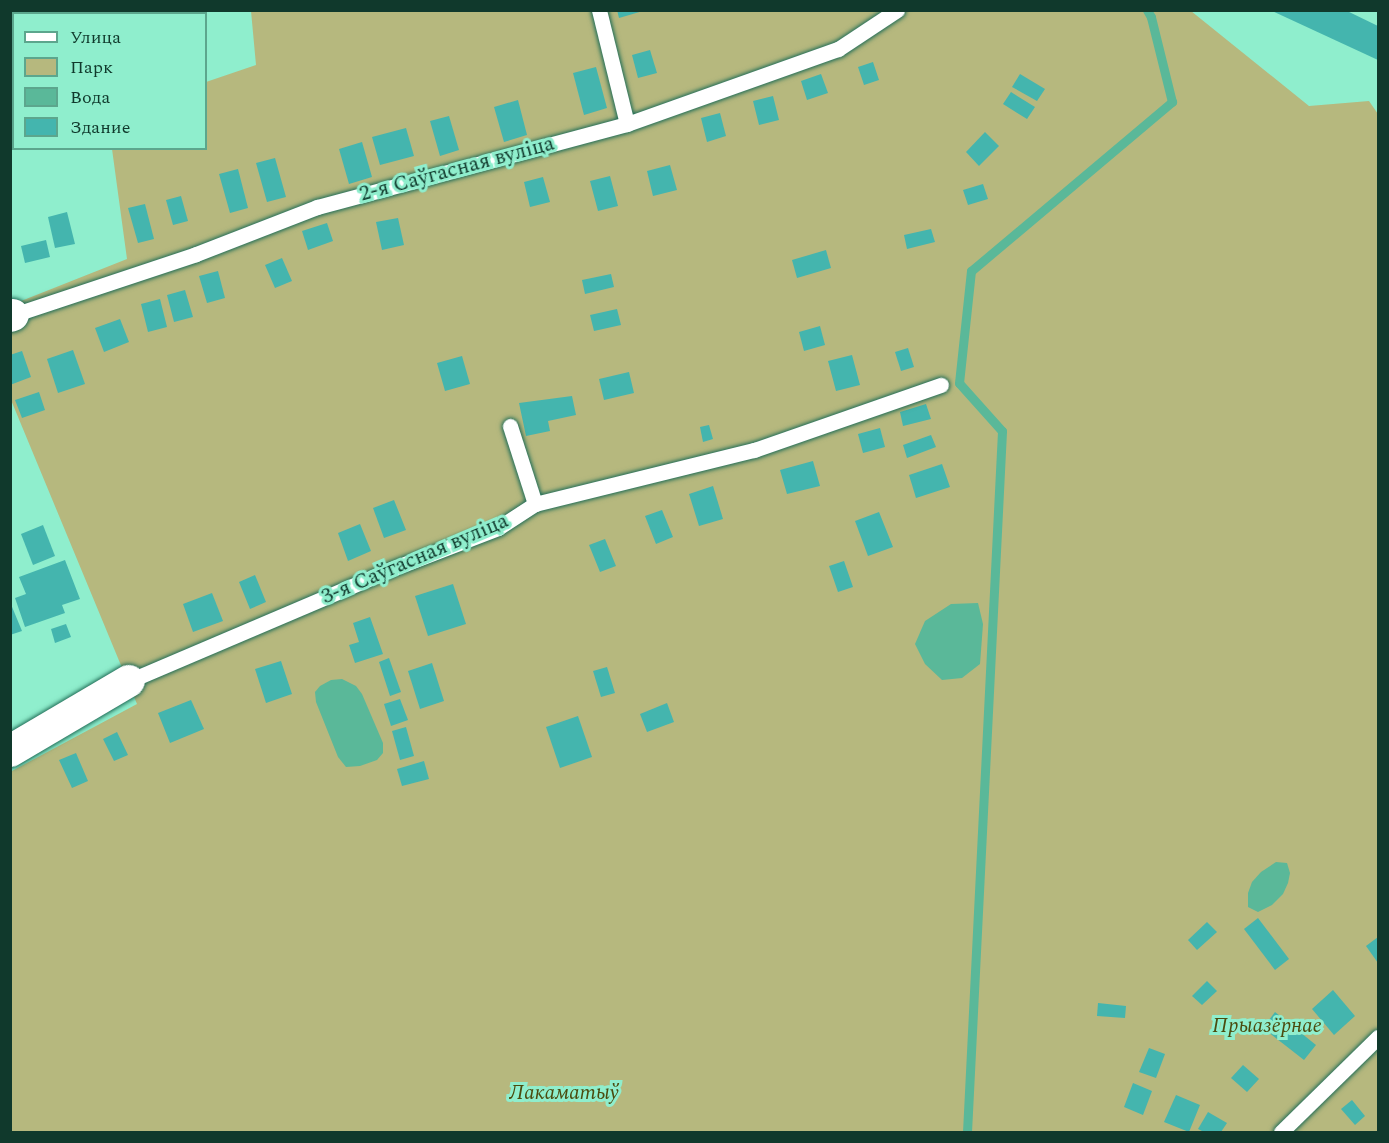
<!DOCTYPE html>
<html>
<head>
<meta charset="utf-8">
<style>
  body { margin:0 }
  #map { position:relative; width:1389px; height:1143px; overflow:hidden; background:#8feecd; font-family:Spectral,serif }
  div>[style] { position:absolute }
  .green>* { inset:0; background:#b6b87e }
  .water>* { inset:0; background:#5ab899 }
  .stream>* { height:9px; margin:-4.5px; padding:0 4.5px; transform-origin:4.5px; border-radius:4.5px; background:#5ab899 }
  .building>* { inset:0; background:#44b5ae }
  .roads { filter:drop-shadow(0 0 2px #216d57) drop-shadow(0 0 2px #216d57) }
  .lane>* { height:15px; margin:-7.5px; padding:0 7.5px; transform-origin:7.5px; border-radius:7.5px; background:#fff }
  .street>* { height:32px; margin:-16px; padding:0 16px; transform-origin:16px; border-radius:16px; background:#fff }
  span { translate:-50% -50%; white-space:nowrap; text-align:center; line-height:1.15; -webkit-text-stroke:6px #8feecd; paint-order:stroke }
  .street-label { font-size:21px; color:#10392c }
  .park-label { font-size:21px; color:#4b4b0f; font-style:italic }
  .frame { position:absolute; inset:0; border:12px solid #10392c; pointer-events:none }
  .legend { position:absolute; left:12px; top:12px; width:195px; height:138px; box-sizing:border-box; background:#8feecd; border:2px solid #5ca68d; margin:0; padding:8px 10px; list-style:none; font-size:18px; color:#10392c }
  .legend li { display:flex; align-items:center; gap:12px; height:30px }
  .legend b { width:30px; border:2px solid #5ca68d }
</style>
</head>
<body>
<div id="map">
  <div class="green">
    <i style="clip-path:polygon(251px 11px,1191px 11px,1309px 106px,1369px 101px,1378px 114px,1378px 1132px,11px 1132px,10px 772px,137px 704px,11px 400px,11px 305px,127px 259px,112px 149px,206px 148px,206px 82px,256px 65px)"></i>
  </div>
  <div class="water">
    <i style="clip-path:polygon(978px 603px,983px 624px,980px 664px,962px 678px,942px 680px,925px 664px,915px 644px,925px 621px,951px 604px)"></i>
    <i style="clip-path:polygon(342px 679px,356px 686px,362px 694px,383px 743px,383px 753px,377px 760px,360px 766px,346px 767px,338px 757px,316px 702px,315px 692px,320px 686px,331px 680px)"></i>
    <i style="clip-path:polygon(1276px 862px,1287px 863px,1290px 873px,1288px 883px,1283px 894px,1272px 905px,1258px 912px,1248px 907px,1248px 893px,1252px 882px,1261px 872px)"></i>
  </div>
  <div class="stream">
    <i style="left:967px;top:1132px;width:702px;rotate:-87.14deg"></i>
    <i style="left:1002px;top:431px;width:64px;rotate:-131.9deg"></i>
    <i style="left:959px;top:383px;width:113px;rotate:-83.9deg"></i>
    <i style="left:971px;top:271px;width:263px;rotate:-40.1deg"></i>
    <i style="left:1172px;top:102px;width:88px;rotate:-103.9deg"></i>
    <i style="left:1151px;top:17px;width:8px;rotate:-120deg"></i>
  </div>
  <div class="building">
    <i style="clip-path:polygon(617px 10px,642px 10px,643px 11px,619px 18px)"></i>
    <i style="clip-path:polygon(1270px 10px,1345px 10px,1378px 26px,1378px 60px)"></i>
    <i style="clip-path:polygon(650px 50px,657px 73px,638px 78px,632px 55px)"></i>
    <i style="clip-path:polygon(873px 62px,879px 80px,864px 85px,858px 67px)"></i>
    <i style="clip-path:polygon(596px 67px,607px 108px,584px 115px,573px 73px)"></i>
    <i style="clip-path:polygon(821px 74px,828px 93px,807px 100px,801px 81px)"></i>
    <i style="clip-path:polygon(1020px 74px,1045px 89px,1037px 101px,1012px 87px)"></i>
    <i style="clip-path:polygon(1011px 92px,1035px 107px,1027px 119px,1003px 104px)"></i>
    <i style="clip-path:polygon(773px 96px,779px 120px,759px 125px,753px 101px)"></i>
    <i style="clip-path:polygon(518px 100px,527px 135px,504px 142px,494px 107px)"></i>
    <i style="clip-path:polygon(720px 113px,726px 136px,707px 142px,701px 118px)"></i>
    <i style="clip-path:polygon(449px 116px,459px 150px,440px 156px,430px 121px)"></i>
    <i style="clip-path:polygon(406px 128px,414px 156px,380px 165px,372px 137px)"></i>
    <i style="clip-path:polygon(985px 132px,999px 146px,979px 166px,966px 152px)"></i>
    <i style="clip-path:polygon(362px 142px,372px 177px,349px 184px,339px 149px)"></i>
    <i style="clip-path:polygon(275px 158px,286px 197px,267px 202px,256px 163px)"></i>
    <i style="clip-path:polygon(670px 165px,677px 190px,653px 196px,647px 171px)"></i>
    <i style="clip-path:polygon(238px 169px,248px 208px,230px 213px,219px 174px)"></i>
    <i style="clip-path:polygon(610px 176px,618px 206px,598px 211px,590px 181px)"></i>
    <i style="clip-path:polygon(543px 177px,550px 202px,530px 207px,524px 182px)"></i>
    <i style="clip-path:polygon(983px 184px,988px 199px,968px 205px,963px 190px)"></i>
    <i style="clip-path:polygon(181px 196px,188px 221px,173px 225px,166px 200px)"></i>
    <i style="clip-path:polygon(145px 204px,154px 239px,138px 243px,128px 208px)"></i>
    <i style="clip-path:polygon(67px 212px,75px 244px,55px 248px,48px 217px)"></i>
    <i style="clip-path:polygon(398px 218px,404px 245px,382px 250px,376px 222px)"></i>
    <i style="clip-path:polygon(327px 223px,333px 241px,308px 250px,302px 231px)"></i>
    <i style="clip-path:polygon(931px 229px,935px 242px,907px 249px,904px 235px)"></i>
    <i style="clip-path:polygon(46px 240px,50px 257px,25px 263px,21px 246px)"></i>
    <i style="clip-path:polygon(826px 250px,831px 268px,797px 278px,792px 260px)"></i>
    <i style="clip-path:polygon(282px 258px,292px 281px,275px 288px,265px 265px)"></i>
    <i style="clip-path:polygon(218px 271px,225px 298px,207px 303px,199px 276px)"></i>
    <i style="clip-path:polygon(611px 274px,614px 287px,585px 294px,582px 280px)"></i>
    <i style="clip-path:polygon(185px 290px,193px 317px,174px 322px,167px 295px)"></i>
    <i style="clip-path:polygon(160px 299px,167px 327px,148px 332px,141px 304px)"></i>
    <i style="clip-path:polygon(617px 309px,621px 325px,594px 331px,590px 315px)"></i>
    <i style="clip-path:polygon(120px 319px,129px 342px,104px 352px,95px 328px)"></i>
    <i style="clip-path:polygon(820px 326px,825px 345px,804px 351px,799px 332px)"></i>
    <i style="clip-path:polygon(908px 348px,914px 367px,901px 371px,895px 352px)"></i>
    <i style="clip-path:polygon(73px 350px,85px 384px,58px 393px,47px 359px)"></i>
    <i style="clip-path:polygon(22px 351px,31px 377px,10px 385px,10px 355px)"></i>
    <i style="clip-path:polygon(852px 355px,860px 385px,836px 391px,828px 361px)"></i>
    <i style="clip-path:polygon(462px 356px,470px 384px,445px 391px,437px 363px)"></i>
    <i style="clip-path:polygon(629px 372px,634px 393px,604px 400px,599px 379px)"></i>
    <i style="clip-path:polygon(39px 392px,45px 410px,22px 418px,15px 400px)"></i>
    <i style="clip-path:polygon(572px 396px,576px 415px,548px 421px,550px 431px,526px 436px,519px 403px)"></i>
    <i style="clip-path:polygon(926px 404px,931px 419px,903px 426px,900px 412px)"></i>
    <i style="clip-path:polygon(709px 425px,713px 439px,703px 442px,700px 427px)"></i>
    <i style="clip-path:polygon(880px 428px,885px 447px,863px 453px,858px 434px)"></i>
    <i style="clip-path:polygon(931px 435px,936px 447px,907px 458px,903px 445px)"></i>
    <i style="clip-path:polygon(813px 461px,820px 486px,787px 494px,780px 470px)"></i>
    <i style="clip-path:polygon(942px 464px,950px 487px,916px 498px,909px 475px)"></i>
    <i style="clip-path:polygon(713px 486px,723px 519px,699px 526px,689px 494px)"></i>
    <i style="clip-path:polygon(394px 500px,406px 530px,384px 538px,373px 508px)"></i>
    <i style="clip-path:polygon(662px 510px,673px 537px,656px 544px,645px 516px)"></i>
    <i style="clip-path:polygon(879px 512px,893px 547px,868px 556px,855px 521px)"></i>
    <i style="clip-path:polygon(360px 524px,371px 551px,348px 561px,338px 533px)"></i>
    <i style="clip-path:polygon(43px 525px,55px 556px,33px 565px,21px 534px)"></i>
    <i style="clip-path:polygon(605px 539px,616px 566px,600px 572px,589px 545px)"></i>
    <i style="clip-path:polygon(65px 560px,80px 599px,62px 605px,65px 613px,25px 627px,15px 598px,26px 594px,19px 577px)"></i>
    <i style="clip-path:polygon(844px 561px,853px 587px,838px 592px,829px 566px)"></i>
    <i style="clip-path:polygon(255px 575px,266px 602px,250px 609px,239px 582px)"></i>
    <i style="clip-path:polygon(453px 584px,466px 624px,428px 636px,415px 596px)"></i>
    <i style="clip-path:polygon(212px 593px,223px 621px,193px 632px,183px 604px)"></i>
    <i style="clip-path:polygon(10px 602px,22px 631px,10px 635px)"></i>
    <i style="clip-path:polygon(370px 617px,383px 654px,355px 663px,349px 645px,359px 642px,353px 623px)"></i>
    <i style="clip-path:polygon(66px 624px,71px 637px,55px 643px,51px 629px)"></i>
    <i style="clip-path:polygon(389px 658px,401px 692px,390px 696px,379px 662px)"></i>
    <i style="clip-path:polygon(281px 661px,292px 694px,266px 703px,255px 669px)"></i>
    <i style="clip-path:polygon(432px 663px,444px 701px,420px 709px,408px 671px)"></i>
    <i style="clip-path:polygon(607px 667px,615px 693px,601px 697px,593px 671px)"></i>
    <i style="clip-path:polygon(400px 699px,408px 720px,391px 726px,384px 704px)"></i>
    <i style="clip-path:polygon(191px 700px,204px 729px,170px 743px,158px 713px)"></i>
    <i style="clip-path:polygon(667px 703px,674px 722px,647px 732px,640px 714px)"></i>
    <i style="clip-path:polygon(578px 716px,592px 757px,560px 768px,546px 727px)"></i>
    <i style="clip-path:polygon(406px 727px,414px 756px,400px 760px,392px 731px)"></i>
    <i style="clip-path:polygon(117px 732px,128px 755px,114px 761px,103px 739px)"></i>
    <i style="clip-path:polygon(76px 753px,88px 781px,72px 788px,59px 760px)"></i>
    <i style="clip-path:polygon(424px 761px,429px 779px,402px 786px,397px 769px)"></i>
    <i style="clip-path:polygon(1258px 918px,1289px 959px,1275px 970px,1244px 929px)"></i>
    <i style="clip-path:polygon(1207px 922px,1217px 932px,1197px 950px,1188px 940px)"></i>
    <i style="clip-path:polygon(1378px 937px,1378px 963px,1366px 946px)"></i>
    <i style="clip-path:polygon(1207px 981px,1217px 991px,1202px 1005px,1192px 996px)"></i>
    <i style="clip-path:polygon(1333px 990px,1355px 1016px,1334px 1035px,1312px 1009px)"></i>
    <i style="clip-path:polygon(1098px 1003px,1126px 1006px,1125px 1018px,1097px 1016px)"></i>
    <i style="clip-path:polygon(1275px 1012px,1316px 1045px,1304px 1060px,1263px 1028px)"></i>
    <i style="clip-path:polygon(1149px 1048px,1165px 1054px,1156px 1078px,1139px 1072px)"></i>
    <i style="clip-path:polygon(1243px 1065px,1259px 1079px,1247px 1092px,1231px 1078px)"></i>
    <i style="clip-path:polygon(1133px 1083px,1152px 1091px,1143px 1115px,1124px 1107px)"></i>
    <i style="clip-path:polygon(1176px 1095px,1200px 1105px,1189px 1132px,1164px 1122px)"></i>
    <i style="clip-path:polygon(1352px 1100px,1365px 1116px,1355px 1125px,1341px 1109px)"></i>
    <i style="clip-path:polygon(1208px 1112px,1227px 1123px,1221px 1132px,1204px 1132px,1198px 1129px)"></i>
  </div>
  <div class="roads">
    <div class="lane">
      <i style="left:599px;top:10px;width:117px;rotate:76.2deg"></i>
      <i style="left:13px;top:315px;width:193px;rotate:-18.4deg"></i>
      <i style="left:196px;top:254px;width:130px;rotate:-21.2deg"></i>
      <i style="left:317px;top:207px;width:321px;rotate:-15deg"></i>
      <i style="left:627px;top:124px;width:224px;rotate:-19.6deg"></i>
      <i style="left:838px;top:49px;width:71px;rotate:-33.5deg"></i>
      <i style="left:510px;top:426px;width:82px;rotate:72.2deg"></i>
      <i style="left:129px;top:681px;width:283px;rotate:-23.1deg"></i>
      <i style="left:389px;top:570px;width:117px;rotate:-21.1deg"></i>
      <i style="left:498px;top:528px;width:44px;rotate:-33deg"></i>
      <i style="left:535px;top:504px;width:226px;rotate:-13.9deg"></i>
      <i style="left:754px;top:450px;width:198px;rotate:-19.2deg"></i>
      <i style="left:1281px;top:1132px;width:136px;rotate:-44.4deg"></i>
    </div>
    <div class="street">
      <i style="left:33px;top:14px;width:11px;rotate:-22deg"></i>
      <i style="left:10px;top:316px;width:3px;rotate:-18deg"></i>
      <i style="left:10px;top:751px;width:138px;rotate:-30.5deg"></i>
    </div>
  </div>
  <div class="street-label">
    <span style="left:457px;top:169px;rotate:-15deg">2-я Саўгасная вуліца</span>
    <span style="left:415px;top:559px;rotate:-23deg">3-я Саўгасная вуліца</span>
  </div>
  <div class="park-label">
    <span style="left:1267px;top:1026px">Прыазёрнае</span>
    <span style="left:564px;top:1093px">Лакаматыў</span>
  </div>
  <div class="frame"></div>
  <ul class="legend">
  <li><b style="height:8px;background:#fff"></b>Улица</li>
  <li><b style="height:16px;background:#b6b87e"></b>Парк</li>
  <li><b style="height:16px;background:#5ab899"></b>Вода</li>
  <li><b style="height:16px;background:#44b5ae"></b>Здание</li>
  </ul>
</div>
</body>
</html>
